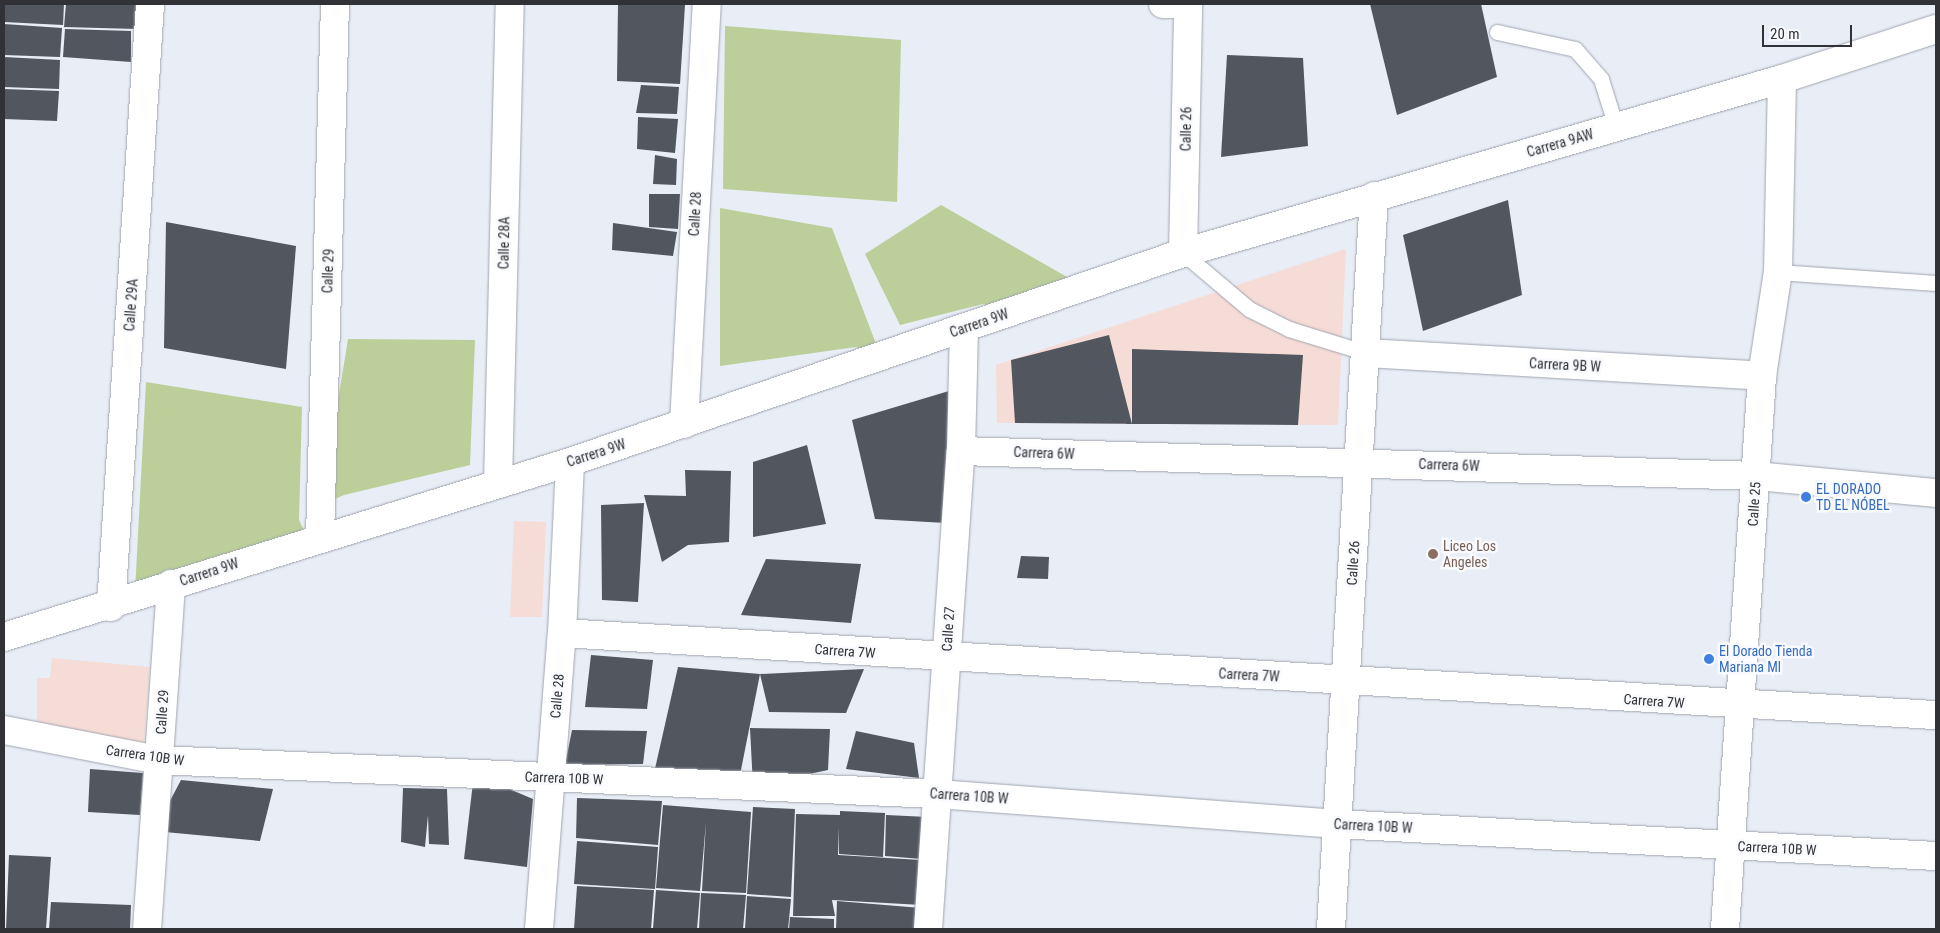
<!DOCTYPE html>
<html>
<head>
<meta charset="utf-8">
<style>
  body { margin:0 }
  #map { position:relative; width:1940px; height:933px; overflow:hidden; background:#e8edf6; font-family:"Roboto Condensed",sans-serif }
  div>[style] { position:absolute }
  .commercial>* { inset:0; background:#f6dcd7 }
  .green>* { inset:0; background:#bccf9a }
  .building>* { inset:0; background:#52565e }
  .roads { filter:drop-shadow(0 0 1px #a0a5ae) drop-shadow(0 0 1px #a0a5ae) }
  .service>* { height:15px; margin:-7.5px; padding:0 7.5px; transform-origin:7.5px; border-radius:7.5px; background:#fff }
  .minor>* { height:28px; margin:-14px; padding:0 14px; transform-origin:14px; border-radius:14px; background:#fff }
  .secondary>* { height:28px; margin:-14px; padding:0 14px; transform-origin:14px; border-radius:14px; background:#fff }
  .dots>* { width:14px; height:14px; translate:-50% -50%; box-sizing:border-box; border:2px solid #f8fafe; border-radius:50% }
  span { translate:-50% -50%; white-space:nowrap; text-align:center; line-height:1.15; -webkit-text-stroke:5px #f8fafe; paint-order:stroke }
  .street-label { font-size:14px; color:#303236 }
  .shop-label { font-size:14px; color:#366cbe }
  .left { translate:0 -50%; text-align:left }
  .education-label { font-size:14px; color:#785e54 }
  .frame { position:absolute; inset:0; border:5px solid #303236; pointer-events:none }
  .scale { position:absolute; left:1762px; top:25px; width:90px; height:22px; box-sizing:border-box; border:2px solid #303236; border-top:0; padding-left:6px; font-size:15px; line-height:18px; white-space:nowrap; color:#303236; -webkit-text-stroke:4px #f8fafe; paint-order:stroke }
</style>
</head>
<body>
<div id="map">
  <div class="commercial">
    <i style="clip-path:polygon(1346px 249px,1338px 425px,997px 423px,996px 365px)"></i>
    <i style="clip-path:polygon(514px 521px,546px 522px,542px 617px,510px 617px)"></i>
    <i style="clip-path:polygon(52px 658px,150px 667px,144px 742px,37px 731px,37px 678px,50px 678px)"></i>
  </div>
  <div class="green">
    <i style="clip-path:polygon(725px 26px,901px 40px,897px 202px,723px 189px)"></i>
    <i style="clip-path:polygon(941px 205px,1067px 277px,1012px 312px,983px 304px,900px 325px,865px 254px)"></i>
    <i style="clip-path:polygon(720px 208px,832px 228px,881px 357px,856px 347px,720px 366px)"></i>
    <i style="clip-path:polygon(348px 339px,475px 340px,470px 465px,344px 495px,321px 505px)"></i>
    <i style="clip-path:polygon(146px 382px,302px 407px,299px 520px,307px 537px,135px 592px)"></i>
  </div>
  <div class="building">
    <i style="clip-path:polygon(4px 4px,64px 4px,63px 25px,4px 22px)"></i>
    <i style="clip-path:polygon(66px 4px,137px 4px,137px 29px,64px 27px)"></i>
    <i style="clip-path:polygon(618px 4px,685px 5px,680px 84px,617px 81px)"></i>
    <i style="clip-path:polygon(1370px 4px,1481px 4px,1497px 77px,1397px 115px)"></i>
    <i style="clip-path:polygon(4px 24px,62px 28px,60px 57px,4px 55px)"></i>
    <i style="clip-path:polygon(65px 29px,131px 31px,131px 62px,63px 57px)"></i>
    <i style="clip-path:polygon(1227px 55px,1303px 58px,1308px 146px,1221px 157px)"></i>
    <i style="clip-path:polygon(4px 57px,60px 60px,59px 89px,4px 87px)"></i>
    <i style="clip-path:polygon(641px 85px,679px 87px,677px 114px,636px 113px)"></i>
    <i style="clip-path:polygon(4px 89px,59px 91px,57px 121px,4px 119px)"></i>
    <i style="clip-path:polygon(638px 117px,678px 119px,675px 153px,637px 149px)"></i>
    <i style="clip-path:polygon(655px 155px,677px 159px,676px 185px,653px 184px)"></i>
    <i style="clip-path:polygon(649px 194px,680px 194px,678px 229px,649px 227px)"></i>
    <i style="clip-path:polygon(1508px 200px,1522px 295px,1423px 331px,1403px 235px)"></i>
    <i style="clip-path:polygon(166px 222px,296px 246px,286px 369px,164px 348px)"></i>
    <i style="clip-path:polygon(613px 223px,677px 232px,673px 256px,612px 250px)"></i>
    <i style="clip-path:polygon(1109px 335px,1132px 424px,1132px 349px,1303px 355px,1298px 425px,1015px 423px,1011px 360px)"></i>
    <i style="clip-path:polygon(949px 391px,946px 523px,875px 519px,852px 420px)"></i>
    <i style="clip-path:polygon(807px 445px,826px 524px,753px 537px,753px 462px)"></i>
    <i style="clip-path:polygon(685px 470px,731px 471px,729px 542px,688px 545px,662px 562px,644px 495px,686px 496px)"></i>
    <i style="clip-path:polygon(644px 503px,638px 602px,602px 600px,601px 505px)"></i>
    <i style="clip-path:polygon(1021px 556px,1049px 557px,1048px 579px,1017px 578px)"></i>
    <i style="clip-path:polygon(766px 559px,861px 564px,851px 623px,741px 615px)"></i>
    <i style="clip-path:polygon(591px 655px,653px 660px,647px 709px,585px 707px)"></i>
    <i style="clip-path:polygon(678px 667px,760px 674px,738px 785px,652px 782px)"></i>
    <i style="clip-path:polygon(864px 669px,846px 713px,769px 712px,760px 674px)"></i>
    <i style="clip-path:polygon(750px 728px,830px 729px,828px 770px,753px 786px)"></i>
    <i style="clip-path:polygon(572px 730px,647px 731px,643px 764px,565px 765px)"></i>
    <i style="clip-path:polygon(856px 731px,914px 743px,919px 778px,846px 769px)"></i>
    <i style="clip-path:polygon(90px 769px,143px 773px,140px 815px,88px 812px)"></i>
    <i style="clip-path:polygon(474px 774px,533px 799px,527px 867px,464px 859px)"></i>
    <i style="clip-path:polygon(181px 780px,273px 789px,260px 841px,154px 831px)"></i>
    <i style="clip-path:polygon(403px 788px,447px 789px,449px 845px,429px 844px,428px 815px,425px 847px,401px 842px)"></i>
    <i style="clip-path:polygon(577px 798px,662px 801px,658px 845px,576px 838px)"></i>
    <i style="clip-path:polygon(663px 805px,751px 812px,746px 893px,702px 891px,706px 822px,700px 891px,656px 888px)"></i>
    <i style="clip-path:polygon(753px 807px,795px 809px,791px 897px,747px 894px)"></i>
    <i style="clip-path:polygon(840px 811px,885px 813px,883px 857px,839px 854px,839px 827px,838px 855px,921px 860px,922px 905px,832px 900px,835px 916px,793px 916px,796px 814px,840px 815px)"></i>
    <i style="clip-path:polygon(886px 815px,928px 817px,922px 859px,885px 856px)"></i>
    <i style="clip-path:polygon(577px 841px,658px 847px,655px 889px,574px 884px)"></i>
    <i style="clip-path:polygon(9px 855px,51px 857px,46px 929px,6px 929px)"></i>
    <i style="clip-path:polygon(577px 886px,654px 890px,651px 929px,574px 929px)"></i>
    <i style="clip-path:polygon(656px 890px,700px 893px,697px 929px,653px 929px)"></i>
    <i style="clip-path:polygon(701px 893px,746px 895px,743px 929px,699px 929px)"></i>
    <i style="clip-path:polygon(747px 896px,791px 899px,788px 929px,745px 929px)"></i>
    <i style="clip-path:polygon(837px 901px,921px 908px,920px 929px,836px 929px)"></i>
    <i style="clip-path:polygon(51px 902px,131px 905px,130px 929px,49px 929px)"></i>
    <i style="clip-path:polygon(790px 917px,834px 919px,834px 929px,789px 929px)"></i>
  </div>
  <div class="roads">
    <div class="service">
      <i style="left:1497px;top:32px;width:80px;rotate:12.3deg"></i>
      <i style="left:1575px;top:49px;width:40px;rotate:49deg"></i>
      <i style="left:1601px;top:79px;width:50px;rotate:72.6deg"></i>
      <i style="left:1183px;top:253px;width:87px;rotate:40.3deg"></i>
      <i style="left:1249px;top:309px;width:45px;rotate:26.6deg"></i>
      <i style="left:1289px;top:329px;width:82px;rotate:17.1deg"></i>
      <i style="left:1778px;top:272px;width:158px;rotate:4deg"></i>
    </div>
    <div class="minor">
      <i style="left:1163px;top:4px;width:25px"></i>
      <i style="left:1183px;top:253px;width:249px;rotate:-88.8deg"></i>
      <i style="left:1367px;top:353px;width:396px;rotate:3.3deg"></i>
      <i style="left:684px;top:424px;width:421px;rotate:-86.9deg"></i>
      <i style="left:961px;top:451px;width:795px;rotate:1.8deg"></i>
      <i style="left:1756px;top:476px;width:181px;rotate:5.4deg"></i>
      <i style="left:498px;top:483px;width:479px;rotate:-88.6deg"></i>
      <i style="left:320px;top:537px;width:533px;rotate:-88.39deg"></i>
      <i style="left:111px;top:607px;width:604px;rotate:-86.3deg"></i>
      <i style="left:562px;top:633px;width:1376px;rotate:3.42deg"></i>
      <i style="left:4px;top:730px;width:157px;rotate:11deg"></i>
      <i style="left:158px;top:760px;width:781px;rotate:2.5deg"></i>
      <i style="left:938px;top:794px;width:400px;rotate:4.3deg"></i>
      <i style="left:1337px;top:824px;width:600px;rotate:3.06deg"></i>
      <i style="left:147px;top:929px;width:346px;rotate:-86deg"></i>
      <i style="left:539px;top:929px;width:297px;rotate:-85.6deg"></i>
      <i style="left:562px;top:633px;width:171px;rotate:-87.3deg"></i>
      <i style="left:928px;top:929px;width:479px;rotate:-86.1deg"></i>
      <i style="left:961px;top:451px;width:123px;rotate:-88.6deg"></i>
      <i style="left:1331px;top:929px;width:734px;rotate:-86.64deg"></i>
      <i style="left:1725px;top:929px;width:554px;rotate:-86.17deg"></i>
      <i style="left:1762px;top:376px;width:105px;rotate:-81.3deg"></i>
      <i style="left:1778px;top:272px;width:193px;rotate:-88.8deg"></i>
    </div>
    <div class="secondary">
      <i style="left:4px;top:637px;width:592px;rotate:-17.18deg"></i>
      <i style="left:570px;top:462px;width:648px;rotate:-18.83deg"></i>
      <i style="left:1183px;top:253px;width:624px;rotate:-16.2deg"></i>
      <i style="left:1782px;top:79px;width:162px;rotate:-18deg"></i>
    </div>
  </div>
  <div class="dots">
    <i style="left:1806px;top:497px;background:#3f7fe0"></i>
    <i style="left:1433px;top:554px;background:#8d6e63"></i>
    <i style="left:1709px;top:659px;background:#3f7fe0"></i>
  </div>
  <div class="street-label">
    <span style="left:1186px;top:129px;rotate:-89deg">Calle 26</span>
    <span style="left:1560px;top:143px;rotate:-16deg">Carrera 9AW</span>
    <span style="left:695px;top:214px;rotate:-87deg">Calle 28</span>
    <span style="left:504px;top:243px;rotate:-89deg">Calle 28A</span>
    <span style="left:328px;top:271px;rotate:-88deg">Calle 29</span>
    <span style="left:131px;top:305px;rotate:-86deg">Calle 29A</span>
    <span style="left:979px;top:323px;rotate:-19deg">Carrera 9W</span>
    <span style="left:1565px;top:365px;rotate:3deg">Carrera 9B W</span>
    <span style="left:596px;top:453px;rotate:-18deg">Carrera 9W</span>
    <span style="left:1044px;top:453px;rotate:2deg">Carrera 6W</span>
    <span style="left:1449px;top:465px;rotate:2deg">Carrera 6W</span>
    <span style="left:1754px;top:504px;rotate:-86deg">Calle 25</span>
    <span style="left:1353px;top:563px;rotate:-86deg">Calle 26</span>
    <span style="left:209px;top:572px;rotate:-18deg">Carrera 9W</span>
    <span style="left:948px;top:629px;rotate:-86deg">Calle 27</span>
    <span style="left:845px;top:651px;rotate:4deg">Carrera 7W</span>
    <span style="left:1249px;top:675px;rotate:3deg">Carrera 7W</span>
    <span style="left:557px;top:696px;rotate:-85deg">Calle 28</span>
    <span style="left:1654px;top:701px;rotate:4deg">Carrera 7W</span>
    <span style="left:162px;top:712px;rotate:-86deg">Calle 29</span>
    <span style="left:145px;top:755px;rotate:8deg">Carrera 10B W</span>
    <span style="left:564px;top:778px;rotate:2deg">Carrera 10B W</span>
    <span style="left:969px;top:796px;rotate:4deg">Carrera 10B W</span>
    <span style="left:1373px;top:826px;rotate:3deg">Carrera 10B W</span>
    <span style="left:1777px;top:848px;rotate:3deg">Carrera 10B W</span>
  </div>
  <div class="shop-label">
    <span class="left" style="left:1816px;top:497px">EL DORADO<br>TD EL NÓBEL</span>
    <span class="left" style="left:1719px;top:659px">El Dorado Tienda<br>Mariana Ml</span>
  </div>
  <div class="education-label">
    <span class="left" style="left:1443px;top:554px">Liceo Los<br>Angeles</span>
  </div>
  <div class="frame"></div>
  <div class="scale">20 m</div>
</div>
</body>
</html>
